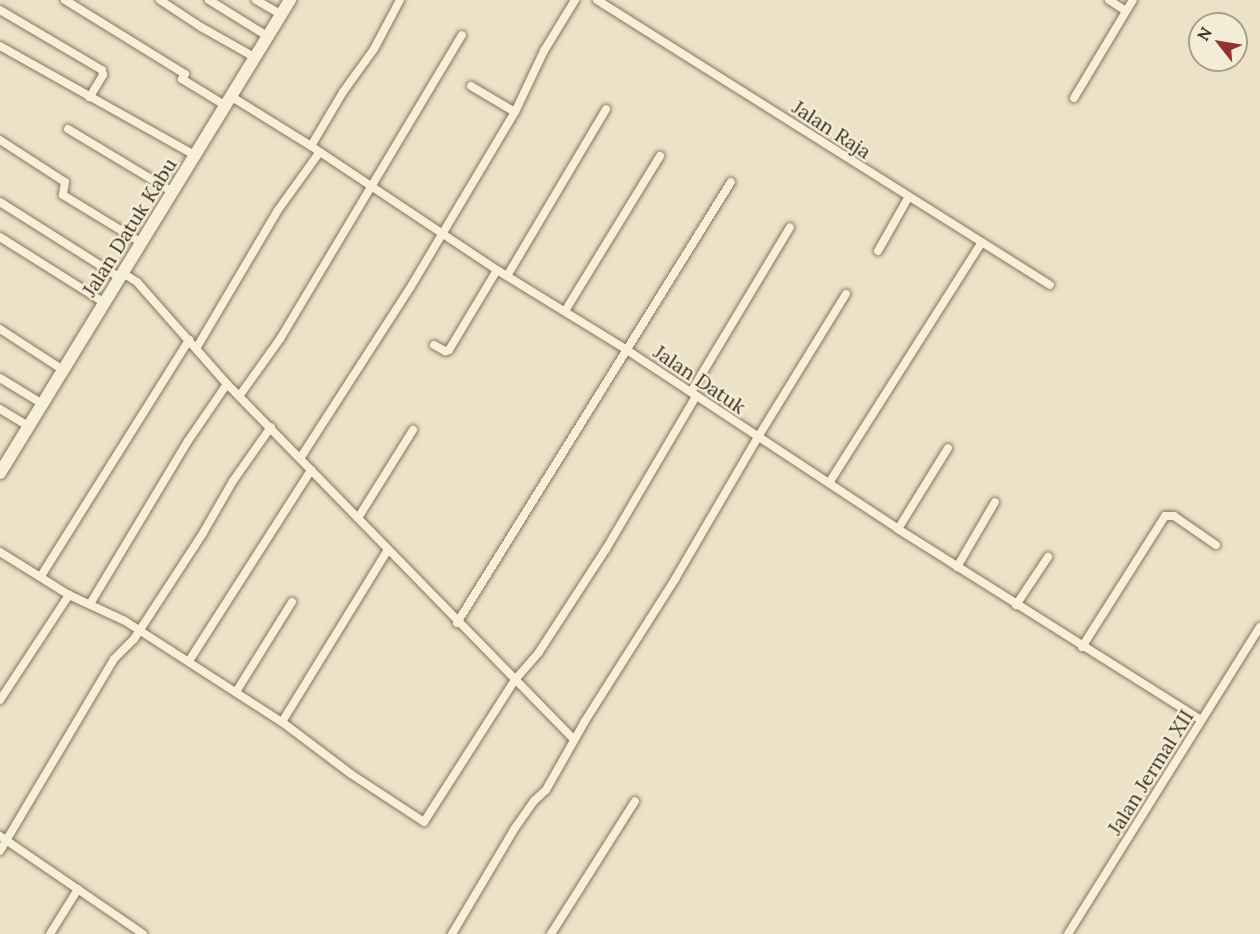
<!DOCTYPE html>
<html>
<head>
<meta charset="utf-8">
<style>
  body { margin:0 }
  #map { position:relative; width:1260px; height:934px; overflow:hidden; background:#ece2c7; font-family:Lora,serif }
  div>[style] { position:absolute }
  .roads { filter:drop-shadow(0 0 2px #87745d) drop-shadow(0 0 2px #87745d) }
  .street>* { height:8px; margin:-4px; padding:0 4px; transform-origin:4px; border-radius:4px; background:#f7efda }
  .secondary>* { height:12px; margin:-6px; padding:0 6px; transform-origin:6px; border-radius:6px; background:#f7efda }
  span { translate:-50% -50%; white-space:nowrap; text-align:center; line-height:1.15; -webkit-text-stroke:5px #f4ecd6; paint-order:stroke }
  .street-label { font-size:20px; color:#382c20 }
  .north { position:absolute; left:1188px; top:12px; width:60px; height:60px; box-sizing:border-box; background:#f4ecd6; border:2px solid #a99f8d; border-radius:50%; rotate:301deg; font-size:16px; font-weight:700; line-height:24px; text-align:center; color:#382c20 }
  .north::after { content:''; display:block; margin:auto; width:21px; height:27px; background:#923231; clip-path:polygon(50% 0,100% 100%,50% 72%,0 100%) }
</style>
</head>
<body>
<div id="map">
  <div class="roads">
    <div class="street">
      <i style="left:65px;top:0;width:141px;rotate:31.7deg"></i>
      <i style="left:185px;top:74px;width:6px;rotate:121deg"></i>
      <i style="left:182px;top:79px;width:52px;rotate:31.5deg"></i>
      <i style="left:160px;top:0;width:49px;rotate:33.4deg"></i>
      <i style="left:201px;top:27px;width:63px;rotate:29.4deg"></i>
      <i style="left:209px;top:0;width:70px;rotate:31.7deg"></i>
      <i style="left:256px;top:0;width:30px;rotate:30deg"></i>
      <i style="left:597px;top:0;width:535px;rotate:32.18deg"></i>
      <i style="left:1109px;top:0;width:20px;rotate:33deg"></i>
      <i style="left:0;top:10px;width:118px;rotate:30.5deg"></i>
      <i style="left:102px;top:70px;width:5px;rotate:79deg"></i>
      <i style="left:103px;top:75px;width:26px;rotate:121deg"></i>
      <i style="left:0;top:46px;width:225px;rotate:29.3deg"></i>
      <i style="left:471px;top:86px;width:51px;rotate:30.6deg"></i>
      <i style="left:232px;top:97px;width:93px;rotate:31.8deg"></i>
      <i style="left:311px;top:146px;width:224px;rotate:33.7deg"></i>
      <i style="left:497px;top:270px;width:153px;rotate:31.6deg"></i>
      <i style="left:627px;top:350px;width:325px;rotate:33.4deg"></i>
      <i style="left:898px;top:529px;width:358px;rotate:32.2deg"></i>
      <i style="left:1074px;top:98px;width:114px;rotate:-59deg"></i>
      <i style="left:68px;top:129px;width:122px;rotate:31deg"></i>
      <i style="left:0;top:140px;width:77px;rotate:32.9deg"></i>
      <i style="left:65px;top:182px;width:13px;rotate:99deg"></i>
      <i style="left:63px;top:195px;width:92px;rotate:31.3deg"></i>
      <i style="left:311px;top:146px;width:63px;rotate:-59.3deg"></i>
      <i style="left:343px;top:92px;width:53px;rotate:-54.2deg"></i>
      <i style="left:374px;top:49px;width:55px;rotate:-62deg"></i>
      <i style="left:0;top:202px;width:142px;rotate:32.3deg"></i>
      <i style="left:0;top:237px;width:124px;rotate:32.2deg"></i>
      <i style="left:878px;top:251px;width:61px;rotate:-60.5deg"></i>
      <i style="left:123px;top:273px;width:17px;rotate:33deg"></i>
      <i style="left:137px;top:282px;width:136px;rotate:48.6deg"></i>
      <i style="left:227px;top:384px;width:497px;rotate:45.7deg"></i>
      <i style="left:507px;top:276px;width:194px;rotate:-59.3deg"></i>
      <i style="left:565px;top:311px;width:182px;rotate:-58.5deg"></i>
      <i style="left:0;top:329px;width:75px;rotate:33.1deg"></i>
      <i style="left:434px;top:345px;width:13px;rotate:29deg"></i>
      <i style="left:445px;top:351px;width:4px;rotate:-14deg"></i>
      <i style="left:449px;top:350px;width:93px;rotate:-59deg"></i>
      <i style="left:197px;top:347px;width:159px;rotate:-59.4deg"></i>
      <i style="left:278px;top:210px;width:70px;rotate:-54.3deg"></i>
      <i style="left:0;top:378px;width:48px;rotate:31.4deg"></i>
      <i style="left:691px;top:392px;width:192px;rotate:-59deg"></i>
      <i style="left:240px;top:395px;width:69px;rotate:-54.5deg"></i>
      <i style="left:280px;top:339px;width:354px;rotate:-59.1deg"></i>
      <i style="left:0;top:409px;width:31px;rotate:31deg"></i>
      <i style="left:301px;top:457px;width:201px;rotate:-57.2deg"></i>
      <i style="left:410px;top:288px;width:205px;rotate:-59.2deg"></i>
      <i style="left:515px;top:112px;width:68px;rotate:-64.6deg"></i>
      <i style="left:544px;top:51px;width:60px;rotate:-58.7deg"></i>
      <i style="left:829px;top:483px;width:285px;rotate:-57.6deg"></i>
      <i style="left:358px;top:518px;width:104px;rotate:-58deg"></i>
      <i style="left:898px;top:529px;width:95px;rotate:-58.3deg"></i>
      <i style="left:0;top:552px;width:81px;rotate:31.9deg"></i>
      <i style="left:69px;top:595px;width:62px;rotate:24.9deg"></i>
      <i style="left:125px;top:621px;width:187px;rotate:32.8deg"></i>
      <i style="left:282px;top:722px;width:202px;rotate:-58.4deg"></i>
      <i style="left:957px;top:567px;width:75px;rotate:-59.7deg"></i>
      <i style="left:41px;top:576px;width:279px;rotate:-57.9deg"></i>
      <i style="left:90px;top:604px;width:190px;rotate:-59deg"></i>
      <i style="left:188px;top:441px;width:69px;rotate:-55.6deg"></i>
      <i style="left:1016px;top:605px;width:58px;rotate:-56.3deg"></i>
      <i style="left:457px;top:623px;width:519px;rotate:-58.15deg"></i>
      <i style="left:1082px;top:647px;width:155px;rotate:-57.6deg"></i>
      <i style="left:1165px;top:516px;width:9px"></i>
      <i style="left:1174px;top:516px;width:51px;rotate:34.6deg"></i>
      <i style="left:189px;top:661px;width:227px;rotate:-57.4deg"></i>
      <i style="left:236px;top:692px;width:106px;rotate:-58.1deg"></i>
      <i style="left:0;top:700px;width:126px;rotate:-56.7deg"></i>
      <i style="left:282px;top:722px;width:86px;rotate:37deg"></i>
      <i style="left:351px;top:774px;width:87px;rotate:33.3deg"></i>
      <i style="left:424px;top:822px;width:167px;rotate:-57.4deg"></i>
      <i style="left:514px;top:681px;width:38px;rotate:-49deg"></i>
      <i style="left:539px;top:652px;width:123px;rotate:-57deg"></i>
      <i style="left:606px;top:549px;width:178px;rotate:-59.5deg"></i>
      <i style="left:0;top:836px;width:173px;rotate:34.4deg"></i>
      <i style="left:0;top:851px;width:223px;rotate:-59.3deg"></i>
      <i style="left:114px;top:659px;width:28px;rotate:-45deg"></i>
      <i style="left:134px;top:639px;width:126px;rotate:-56.9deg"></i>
      <i style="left:203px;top:533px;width:60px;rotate:-60deg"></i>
      <i style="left:233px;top:481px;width:66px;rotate:-54.9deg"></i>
      <i style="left:50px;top:934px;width:53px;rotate:-58.1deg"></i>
      <i style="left:452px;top:934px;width:123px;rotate:-59.3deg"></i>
      <i style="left:515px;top:828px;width:33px;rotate:-55deg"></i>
      <i style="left:534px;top:801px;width:16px;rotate:-43deg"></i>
      <i style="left:546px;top:790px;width:79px;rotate:-60.5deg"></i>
      <i style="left:585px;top:721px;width:168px;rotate:-57.6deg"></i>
      <i style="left:675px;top:579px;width:164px;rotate:-59.7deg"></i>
      <i style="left:758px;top:437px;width:168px;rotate:-58.4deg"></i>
      <i style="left:551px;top:934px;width:157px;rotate:-57.7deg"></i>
      <i style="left:1068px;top:934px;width:362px;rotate:-58deg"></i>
    </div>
    <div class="secondary">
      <i style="left:0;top:473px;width:555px;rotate:-58.49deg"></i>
    </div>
  </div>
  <div class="street-label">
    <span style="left:832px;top:129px;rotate:33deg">Jalan Raja</span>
    <span style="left:129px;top:227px;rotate:-58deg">Jalan Datuk Kabu</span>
    <span style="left:700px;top:379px;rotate:34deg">Jalan Datuk</span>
    <span style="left:1150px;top:772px;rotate:-58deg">Jalan Jermal XII</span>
  </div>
  <div class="north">N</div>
</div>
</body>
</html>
